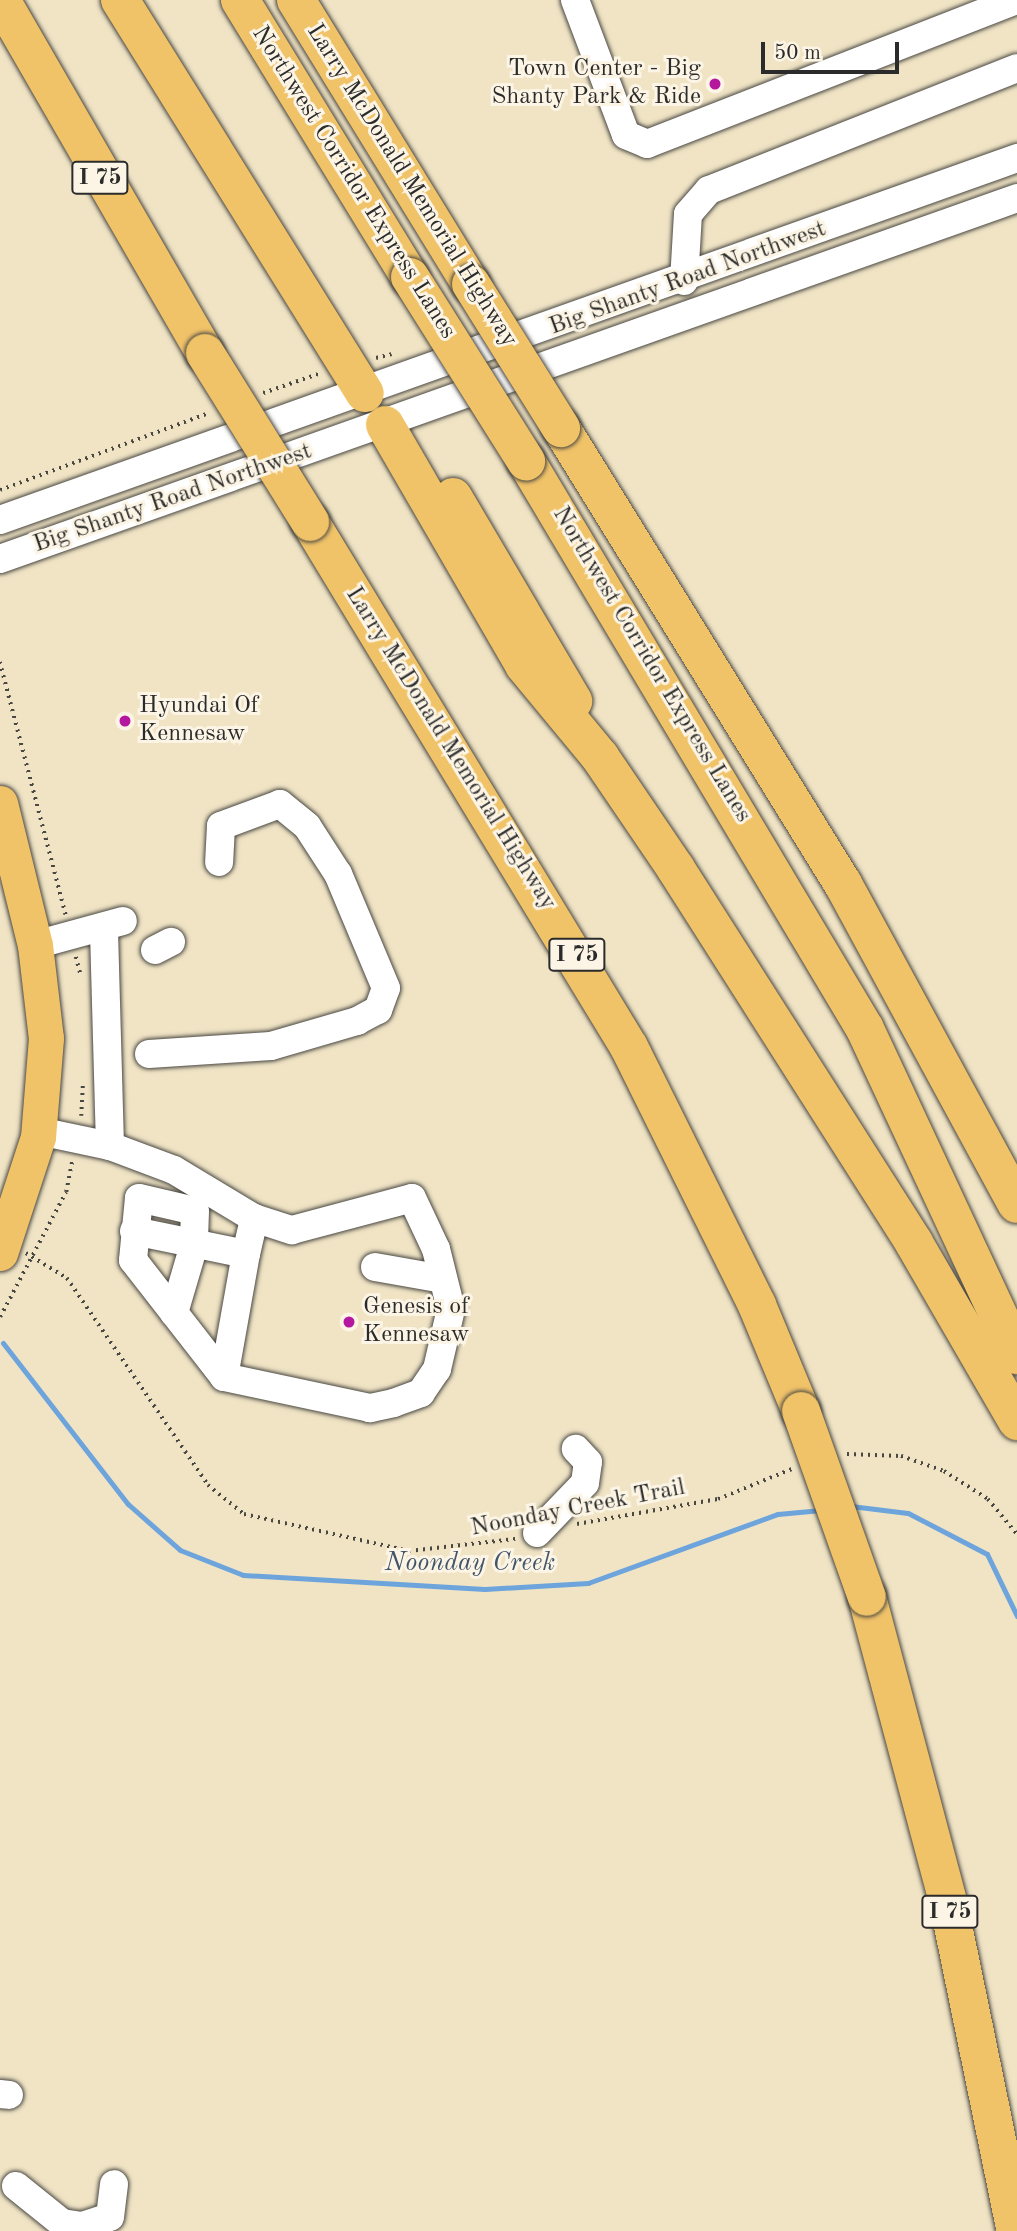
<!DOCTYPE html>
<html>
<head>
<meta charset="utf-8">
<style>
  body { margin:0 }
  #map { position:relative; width:1017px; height:2231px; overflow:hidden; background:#f0e4c5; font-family:"Old Standard TT",serif }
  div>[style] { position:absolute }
  .stream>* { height:5px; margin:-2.5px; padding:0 2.5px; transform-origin:2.5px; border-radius:2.5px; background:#6ea4dc }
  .path>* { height:3.5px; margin-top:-1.75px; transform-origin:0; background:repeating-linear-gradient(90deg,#494742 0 2px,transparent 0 7px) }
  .roads { filter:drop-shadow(0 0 2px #494742) drop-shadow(0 0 2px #494742) }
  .minor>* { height:28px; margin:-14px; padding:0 14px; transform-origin:14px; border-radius:14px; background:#fff }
  .major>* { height:35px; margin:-17.5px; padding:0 17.5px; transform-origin:17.5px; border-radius:17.5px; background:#f1c369 }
  .highway>* { height:38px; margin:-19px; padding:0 19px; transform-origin:19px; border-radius:19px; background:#f1c369 }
  .bridges { filter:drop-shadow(0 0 2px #494742) drop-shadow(0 0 2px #494742) }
  .highway-bridge>* { height:38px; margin:-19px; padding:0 19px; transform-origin:19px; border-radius:19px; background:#f1c369 }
  .dots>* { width:19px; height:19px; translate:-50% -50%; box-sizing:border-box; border:4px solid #fcf5e5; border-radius:50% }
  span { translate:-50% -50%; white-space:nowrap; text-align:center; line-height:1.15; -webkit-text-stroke:6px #fcf5e5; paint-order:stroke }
  .shield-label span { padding:2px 5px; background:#fcf5e5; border:2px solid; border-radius:5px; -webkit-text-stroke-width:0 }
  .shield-label { font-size:23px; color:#2b2b2b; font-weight:700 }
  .poi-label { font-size:24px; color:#2b2b2b }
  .right { translate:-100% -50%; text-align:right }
  .left { translate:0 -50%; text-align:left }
  .street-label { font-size:24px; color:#2b2b2b }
  .water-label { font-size:26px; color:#425569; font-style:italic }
  .scale { position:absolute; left:761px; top:42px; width:138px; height:32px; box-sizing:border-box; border:4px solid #2b2b2b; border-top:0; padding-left:9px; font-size:21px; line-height:24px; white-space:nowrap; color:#2b2b2b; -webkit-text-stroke:5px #fcf5e5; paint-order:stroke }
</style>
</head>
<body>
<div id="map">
  <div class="stream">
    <i style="left:3px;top:1343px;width:204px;rotate:52.2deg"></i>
    <i style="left:128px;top:1504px;width:69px;rotate:41.5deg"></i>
    <i style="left:180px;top:1550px;width:68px;rotate:21.6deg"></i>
    <i style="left:243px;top:1575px;width:242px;rotate:3.3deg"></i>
    <i style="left:485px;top:1589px;width:103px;rotate:-3.3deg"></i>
    <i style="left:588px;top:1583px;width:202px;rotate:-20deg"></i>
    <i style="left:778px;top:1514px;width:43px;rotate:-5.3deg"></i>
    <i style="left:851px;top:1506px;width:57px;rotate:7deg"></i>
    <i style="left:908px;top:1513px;width:89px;rotate:27.4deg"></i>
    <i style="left:987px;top:1554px;width:69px;rotate:64.2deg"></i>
  </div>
  <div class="path">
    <i style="left:376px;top:358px;width:16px;rotate:-14deg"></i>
    <i style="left:263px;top:393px;width:61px;rotate:-19deg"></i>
    <i style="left:0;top:490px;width:223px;rotate:-20.2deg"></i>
    <i style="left:0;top:662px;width:261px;rotate:75.4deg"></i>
    <i style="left:76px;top:957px;width:20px;rotate:75deg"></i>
    <i style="left:81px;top:1116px;width:34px;rotate:-87deg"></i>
    <i style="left:26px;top:1253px;width:48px;rotate:31.4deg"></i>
    <i style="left:67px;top:1278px;width:250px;rotate:55.7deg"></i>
    <i style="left:208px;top:1485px;width:46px;rotate:38.9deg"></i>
    <i style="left:244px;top:1514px;width:169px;rotate:12.6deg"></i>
    <i style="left:409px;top:1551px;width:107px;rotate:-6.5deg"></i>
    <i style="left:0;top:1317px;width:141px;rotate:-62.2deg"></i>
    <i style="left:66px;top:1192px;width:32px;rotate:-79deg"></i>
    <i style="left:847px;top:1454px;width:54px;rotate:2.1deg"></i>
    <i style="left:901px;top:1456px;width:46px;rotate:19.2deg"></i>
    <i style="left:944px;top:1471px;width:52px;rotate:32.5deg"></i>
    <i style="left:988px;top:1499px;width:45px;rotate:50.4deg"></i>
    <i style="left:577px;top:1524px;width:143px;rotate:-10.1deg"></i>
    <i style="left:718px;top:1499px;width:80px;rotate:-22.1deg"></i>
  </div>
  <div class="roads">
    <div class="minor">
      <i style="left:575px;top:0;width:144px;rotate:69.3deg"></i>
      <i style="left:626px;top:135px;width:23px;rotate:23deg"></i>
      <i style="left:647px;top:144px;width:396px;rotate:-21.3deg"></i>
      <i style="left:684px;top:281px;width:67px;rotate:-86.6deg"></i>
      <i style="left:688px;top:214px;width:32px;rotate:-49deg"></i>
      <i style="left:709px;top:190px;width:331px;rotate:-21.6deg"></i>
      <i style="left:0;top:520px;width:1080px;rotate:-19.59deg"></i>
      <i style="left:0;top:559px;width:1079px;rotate:-19.54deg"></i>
      <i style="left:35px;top:945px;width:91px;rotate:-15.3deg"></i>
      <i style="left:155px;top:950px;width:18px;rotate:-27deg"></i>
      <i style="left:149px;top:1054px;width:122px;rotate:-3.8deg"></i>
      <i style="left:271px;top:1046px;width:90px;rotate:-16.2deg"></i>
      <i style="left:357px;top:1021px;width:24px;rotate:-28deg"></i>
      <i style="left:378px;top:1010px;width:23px;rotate:-70deg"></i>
      <i style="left:386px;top:988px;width:124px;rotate:-112.8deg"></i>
      <i style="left:338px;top:874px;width:57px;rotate:-122.9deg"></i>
      <i style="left:307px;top:826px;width:35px;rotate:-141deg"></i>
      <i style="left:280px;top:804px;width:63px;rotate:159.6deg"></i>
      <i style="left:221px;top:826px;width:36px;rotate:93deg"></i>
      <i style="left:39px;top:1131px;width:73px;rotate:11.9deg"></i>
      <i style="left:110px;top:1146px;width:218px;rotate:-91.6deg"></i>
      <i style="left:110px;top:1146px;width:68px;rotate:20.6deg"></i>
      <i style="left:174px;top:1170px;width:93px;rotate:31deg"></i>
      <i style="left:254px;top:1218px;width:40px;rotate:18deg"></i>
      <i style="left:292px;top:1230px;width:124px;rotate:-14.9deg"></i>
      <i style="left:412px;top:1198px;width:56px;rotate:64.8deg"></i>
      <i style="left:436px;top:1249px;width:62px;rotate:76deg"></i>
      <i style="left:451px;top:1309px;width:62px;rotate:103.1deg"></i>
      <i style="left:437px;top:1369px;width:29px;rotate:124deg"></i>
      <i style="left:421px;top:1393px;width:29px;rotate:160deg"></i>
      <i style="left:394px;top:1403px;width:25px;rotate:168deg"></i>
      <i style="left:370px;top:1408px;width:149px;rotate:-168deg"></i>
      <i style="left:224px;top:1377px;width:148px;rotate:-127.9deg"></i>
      <i style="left:133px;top:1260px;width:62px;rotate:-84.5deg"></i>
      <i style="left:139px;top:1198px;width:57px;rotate:13.1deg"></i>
      <i style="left:195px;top:1211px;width:34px;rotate:92deg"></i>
      <i style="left:194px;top:1245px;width:71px;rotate:106.4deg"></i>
      <i style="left:134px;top:1231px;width:114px;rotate:11.6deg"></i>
      <i style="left:246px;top:1254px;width:37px;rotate:-77deg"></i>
      <i style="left:375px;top:1267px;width:69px;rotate:10deg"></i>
      <i style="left:224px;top:1377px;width:125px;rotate:-79.9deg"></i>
      <i style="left:537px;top:1533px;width:69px;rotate:-46.2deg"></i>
      <i style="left:585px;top:1483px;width:21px;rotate:-82deg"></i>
      <i style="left:588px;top:1462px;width:18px;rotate:-133deg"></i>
      <i style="left:0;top:2094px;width:9px;rotate:6deg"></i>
      <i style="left:16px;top:2186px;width:59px;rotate:38.8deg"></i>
      <i style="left:62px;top:2223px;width:20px;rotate:9deg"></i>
      <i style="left:82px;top:2226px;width:29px;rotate:-18deg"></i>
      <i style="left:110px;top:2217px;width:33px;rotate:-83deg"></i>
    </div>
    <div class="major">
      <i style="left:0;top:803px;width:146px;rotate:76.2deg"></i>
      <i style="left:35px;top:945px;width:94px;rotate:83.3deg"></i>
      <i style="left:46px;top:1038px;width:99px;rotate:94.6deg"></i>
      <i style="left:38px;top:1137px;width:122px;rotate:108.1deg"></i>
    </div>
    <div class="highway">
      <i style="left:1px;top:0;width:408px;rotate:60deg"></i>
      <i style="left:120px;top:0;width:463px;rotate:58.1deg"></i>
      <i style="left:240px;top:0;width:325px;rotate:58.5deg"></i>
      <i style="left:296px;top:0;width:334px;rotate:58.4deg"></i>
      <i style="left:385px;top:425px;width:277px;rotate:59.9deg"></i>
      <i style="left:524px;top:665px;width:119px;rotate:50.4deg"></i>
      <i style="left:600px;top:757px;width:135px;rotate:55.8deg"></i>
      <i style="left:676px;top:869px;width:443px;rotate:57.5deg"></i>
      <i style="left:914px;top:1243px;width:206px;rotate:59.9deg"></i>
      <i style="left:561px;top:428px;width:536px;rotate:58.27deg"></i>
      <i style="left:843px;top:884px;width:364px;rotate:61.5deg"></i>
      <i style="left:526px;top:461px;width:661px;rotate:59.17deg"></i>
      <i style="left:865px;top:1029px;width:360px;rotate:65deg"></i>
      <i style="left:453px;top:497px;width:237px;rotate:59.5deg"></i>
      <i style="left:310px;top:522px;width:614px;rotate:58.72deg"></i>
      <i style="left:629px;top:1047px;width:288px;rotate:63.6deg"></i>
      <i style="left:757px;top:1305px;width:115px;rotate:67.5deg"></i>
      <i style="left:867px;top:1597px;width:320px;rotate:75.1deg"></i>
      <i style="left:949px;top:1906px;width:332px;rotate:78.4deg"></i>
    </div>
  </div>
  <div class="bridges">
    <div class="highway-bridge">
      <i style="left:410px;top:277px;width:218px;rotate:57.8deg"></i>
      <i style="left:471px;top:284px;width:170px;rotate:58deg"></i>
      <i style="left:205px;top:353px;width:199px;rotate:58.1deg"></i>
      <i style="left:801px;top:1411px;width:197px;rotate:70.5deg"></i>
    </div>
  </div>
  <div class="dots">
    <i style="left:715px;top:84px;background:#b5179e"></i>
    <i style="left:125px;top:721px;background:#b5179e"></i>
    <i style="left:349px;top:1322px;background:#b5179e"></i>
  </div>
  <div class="shield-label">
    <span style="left:100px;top:178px">I 75</span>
    <span style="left:577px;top:955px">I 75</span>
    <span style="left:950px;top:1912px">I 75</span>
  </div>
  <div class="poi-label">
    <span class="right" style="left:701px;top:84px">Town Center - Big<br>Shanty Park &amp; Ride</span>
    <span class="left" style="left:139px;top:721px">Hyundai Of<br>Kennesaw</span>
    <span class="left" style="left:363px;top:1322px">Genesis of<br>Kennesaw</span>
  </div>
  <div class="street-label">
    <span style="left:353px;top:183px;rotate:58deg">Northwest Corridor Express Lanes</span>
    <span style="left:411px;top:186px;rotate:58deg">Larry McDonald Memorial Highway</span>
    <span style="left:688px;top:279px;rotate:-20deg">Big Shanty Road Northwest</span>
    <span style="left:173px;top:499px;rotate:-19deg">Big Shanty Road Northwest</span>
    <span style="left:651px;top:665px;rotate:59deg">Northwest Corridor Express Lanes</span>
    <span style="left:450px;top:749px;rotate:58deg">Larry McDonald Memorial Highway</span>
    <span style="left:578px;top:1509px;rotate:-11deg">Noonday Creek Trail</span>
  </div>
  <div class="water-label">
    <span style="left:470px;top:1564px">Noonday Creek</span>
  </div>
  <div class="scale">50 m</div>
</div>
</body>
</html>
